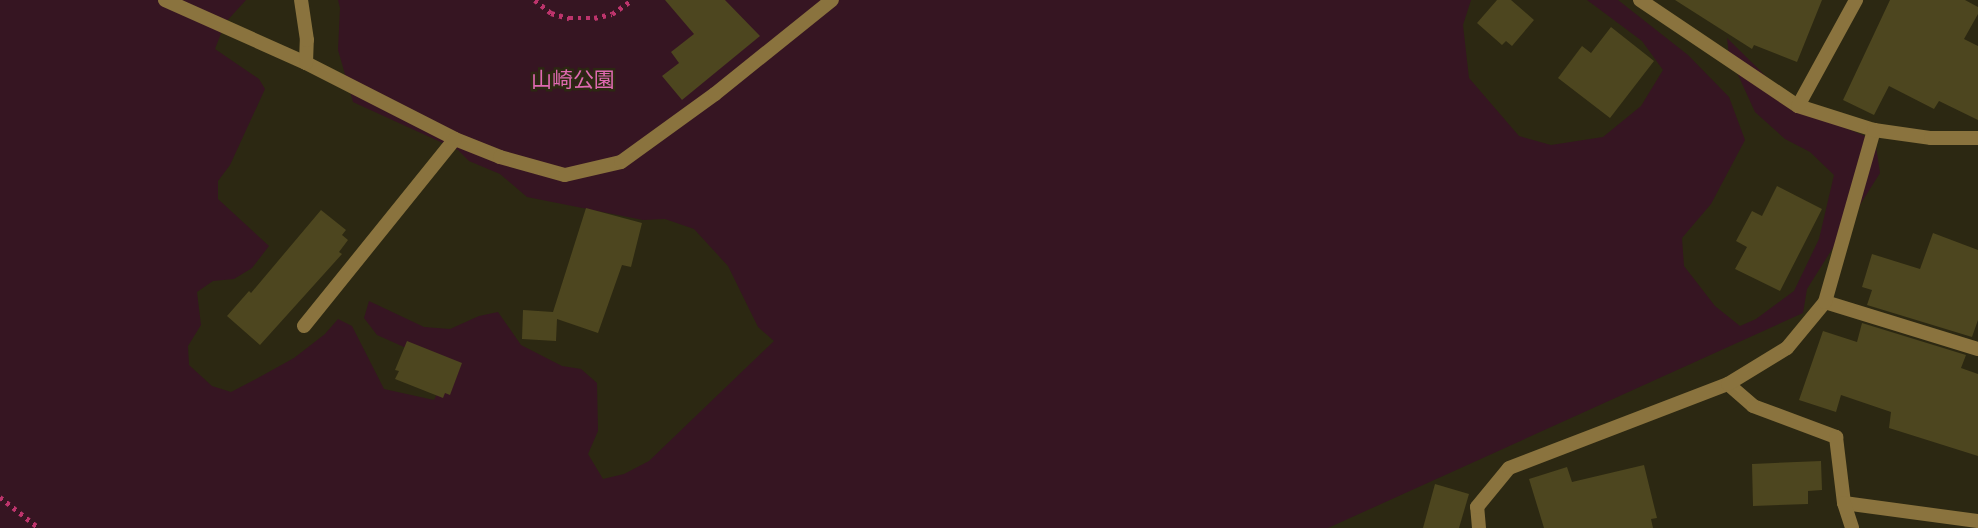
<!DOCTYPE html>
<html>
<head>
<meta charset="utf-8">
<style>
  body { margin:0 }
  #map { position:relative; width:1978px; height:528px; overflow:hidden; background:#2c2812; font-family:Karla,"Noto Sans JP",sans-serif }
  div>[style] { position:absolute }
  .green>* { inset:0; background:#361522 }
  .building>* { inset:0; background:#4d461f }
  .path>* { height:4.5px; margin-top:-2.25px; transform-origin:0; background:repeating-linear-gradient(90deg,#bd346c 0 3.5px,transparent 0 8.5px) }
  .service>* { height:14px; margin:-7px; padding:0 7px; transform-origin:7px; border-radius:7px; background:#8a733e }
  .minor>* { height:14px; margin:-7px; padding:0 7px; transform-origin:7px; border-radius:7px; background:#8a733e }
  .tertiary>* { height:14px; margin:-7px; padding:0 7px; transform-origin:7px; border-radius:7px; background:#8a733e }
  span { translate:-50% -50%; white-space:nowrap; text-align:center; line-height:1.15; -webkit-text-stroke:5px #2c2812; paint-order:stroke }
  .park-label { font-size:21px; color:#df69b0 }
</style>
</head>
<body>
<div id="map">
  <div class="green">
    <i style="clip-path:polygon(0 0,246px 0,225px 23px,215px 49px,259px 79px,265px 89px,230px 165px,218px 181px,218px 199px,269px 246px,252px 268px,234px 279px,213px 281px,197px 292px,201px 325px,188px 346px,189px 365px,212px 386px,231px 392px,256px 379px,294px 358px,325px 334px,338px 319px,352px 326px,384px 389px,434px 400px,446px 376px,422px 355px,377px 335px,364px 318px,369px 301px,424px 327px,450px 329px,479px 316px,498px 312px,521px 345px,562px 366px,581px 369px,597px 383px,598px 431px,588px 454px,603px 479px,624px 474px,649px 461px,774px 341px,758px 327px,728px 266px,694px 229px,665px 219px,643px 220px,527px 197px,500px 174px,469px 161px,458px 150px,353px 102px,338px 50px,340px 8px,338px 0,1471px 0,1463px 25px,1469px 78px,1519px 136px,1551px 145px,1603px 137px,1641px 106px,1663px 70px,1642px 41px,1587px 0,1618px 0,1688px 55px,1729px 97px,1745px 140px,1711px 204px,1682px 238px,1684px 266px,1715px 306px,1740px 326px,1756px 319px,1794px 291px,1819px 239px,1834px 175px,1810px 152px,1785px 139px,1755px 112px,1729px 55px,1727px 38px,1799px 109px,1875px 140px,1880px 173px,1807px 289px,1803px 313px,1328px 528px,0 528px)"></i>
  </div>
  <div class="building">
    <i style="clip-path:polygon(665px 0,725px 0,760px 36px,682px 100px,662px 76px,679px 63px,671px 52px,694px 34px)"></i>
    <i style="clip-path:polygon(1497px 0,1511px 0,1534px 20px,1512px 46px,1506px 41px,1502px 45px,1477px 23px)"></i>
    <i style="clip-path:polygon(1675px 0,1822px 0,1797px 62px,1754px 45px,1752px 49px)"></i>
    <i style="clip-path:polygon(1890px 0,1965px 0,1978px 7px,1978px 14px,1964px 39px,1978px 46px,1978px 120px,1939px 101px,1934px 109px,1889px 86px,1874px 115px,1843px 100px)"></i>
    <i style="clip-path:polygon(1611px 27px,1654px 61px,1610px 118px,1558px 78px,1582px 46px,1591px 53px)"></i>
    <i style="clip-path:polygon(1777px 186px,1822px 209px,1780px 291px,1735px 269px,1747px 247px,1736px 241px,1752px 211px,1762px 216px)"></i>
    <i style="clip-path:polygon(586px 208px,642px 223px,631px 267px,622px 265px,598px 333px,557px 319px,556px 341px,522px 339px,523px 310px,553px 312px)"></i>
    <i style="clip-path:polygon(321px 210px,346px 230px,342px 235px,348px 240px,339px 252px,342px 254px,260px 345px,227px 316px,249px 291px,251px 293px)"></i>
    <i style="clip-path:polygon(1933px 233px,1978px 250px,1978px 320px,1972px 337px,1867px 305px,1872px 290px,1862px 287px,1872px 254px,1920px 269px)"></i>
    <i style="clip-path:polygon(1862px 323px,1966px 355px,1961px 368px,1978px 374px,1978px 456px,1889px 428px,1891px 412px,1841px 395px,1836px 412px,1799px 400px,1823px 331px,1857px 342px)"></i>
    <i style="clip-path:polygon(407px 341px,462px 363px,450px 395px,445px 393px,443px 398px,395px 379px,399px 371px,395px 370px)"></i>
    <i style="clip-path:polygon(1821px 461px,1822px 490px,1808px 491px,1808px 504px,1753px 506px,1752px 464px)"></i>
    <i style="clip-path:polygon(1644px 465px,1657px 518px,1651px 519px,1653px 528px,1544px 528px,1529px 479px,1567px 467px,1572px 482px)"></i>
    <i style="clip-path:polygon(1435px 484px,1469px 494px,1459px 528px,1423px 528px)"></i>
  </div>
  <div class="path">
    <i style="left:535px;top:0;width:21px;rotate:39deg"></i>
    <i style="left:551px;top:13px;width:19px;rotate:16deg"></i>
    <i style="left:569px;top:18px;width:25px"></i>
    <i style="left:594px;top:18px;width:18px;rotate:-13deg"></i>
    <i style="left:612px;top:14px;width:24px;rotate:-35deg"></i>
    <i style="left:0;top:497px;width:50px;rotate:38.5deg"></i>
  </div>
  <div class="service">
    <i style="left:1844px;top:503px;width:135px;rotate:7.7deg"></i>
  </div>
  <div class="minor">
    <i style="left:1640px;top:0;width:190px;rotate:33.9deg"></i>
    <i style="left:1798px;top:106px;width:80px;rotate:17.5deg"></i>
    <i style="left:306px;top:63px;width:167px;rotate:27deg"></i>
    <i style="left:455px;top:139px;width:48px;rotate:21.8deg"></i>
    <i style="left:500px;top:157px;width:67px;rotate:15.5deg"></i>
    <i style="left:565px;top:175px;width:57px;rotate:-13.1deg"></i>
    <i style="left:621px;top:162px;width:116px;rotate:-35.9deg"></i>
    <i style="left:715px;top:94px;width:150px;rotate:-38.8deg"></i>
    <i style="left:1798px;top:106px;width:121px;rotate:-61.3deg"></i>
    <i style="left:1825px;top:302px;width:160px;rotate:17.1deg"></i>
    <i style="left:304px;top:326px;width:240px;rotate:-51.1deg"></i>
    <i style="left:1728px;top:384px;width:33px;rotate:41deg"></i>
    <i style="left:1753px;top:406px;width:89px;rotate:20.5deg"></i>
    <i style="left:1836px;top:437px;width:66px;rotate:83.1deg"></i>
    <i style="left:1844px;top:503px;width:26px;rotate:72deg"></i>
    <i style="left:1479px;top:528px;width:21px;rotate:-95deg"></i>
    <i style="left:1477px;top:507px;width:50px;rotate:-50.6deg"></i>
    <i style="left:1509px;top:468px;width:235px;rotate:-21deg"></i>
    <i style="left:1728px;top:384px;width:69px;rotate:-31.4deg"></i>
    <i style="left:1787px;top:348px;width:60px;rotate:-50.4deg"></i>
    <i style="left:1825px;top:302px;width:179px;rotate:-74.1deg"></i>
    <i style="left:1874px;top:130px;width:58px;rotate:8deg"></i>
    <i style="left:1931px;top:138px;width:47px"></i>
  </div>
  <div class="tertiary">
    <i style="left:165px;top:0;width:154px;rotate:24.1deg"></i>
    <i style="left:306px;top:63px;width:23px;rotate:-88deg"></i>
    <i style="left:307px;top:40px;width:40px;rotate:-98.5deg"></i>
  </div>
  <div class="park-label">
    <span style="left:573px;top:80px">山崎公園</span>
  </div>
</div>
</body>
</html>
